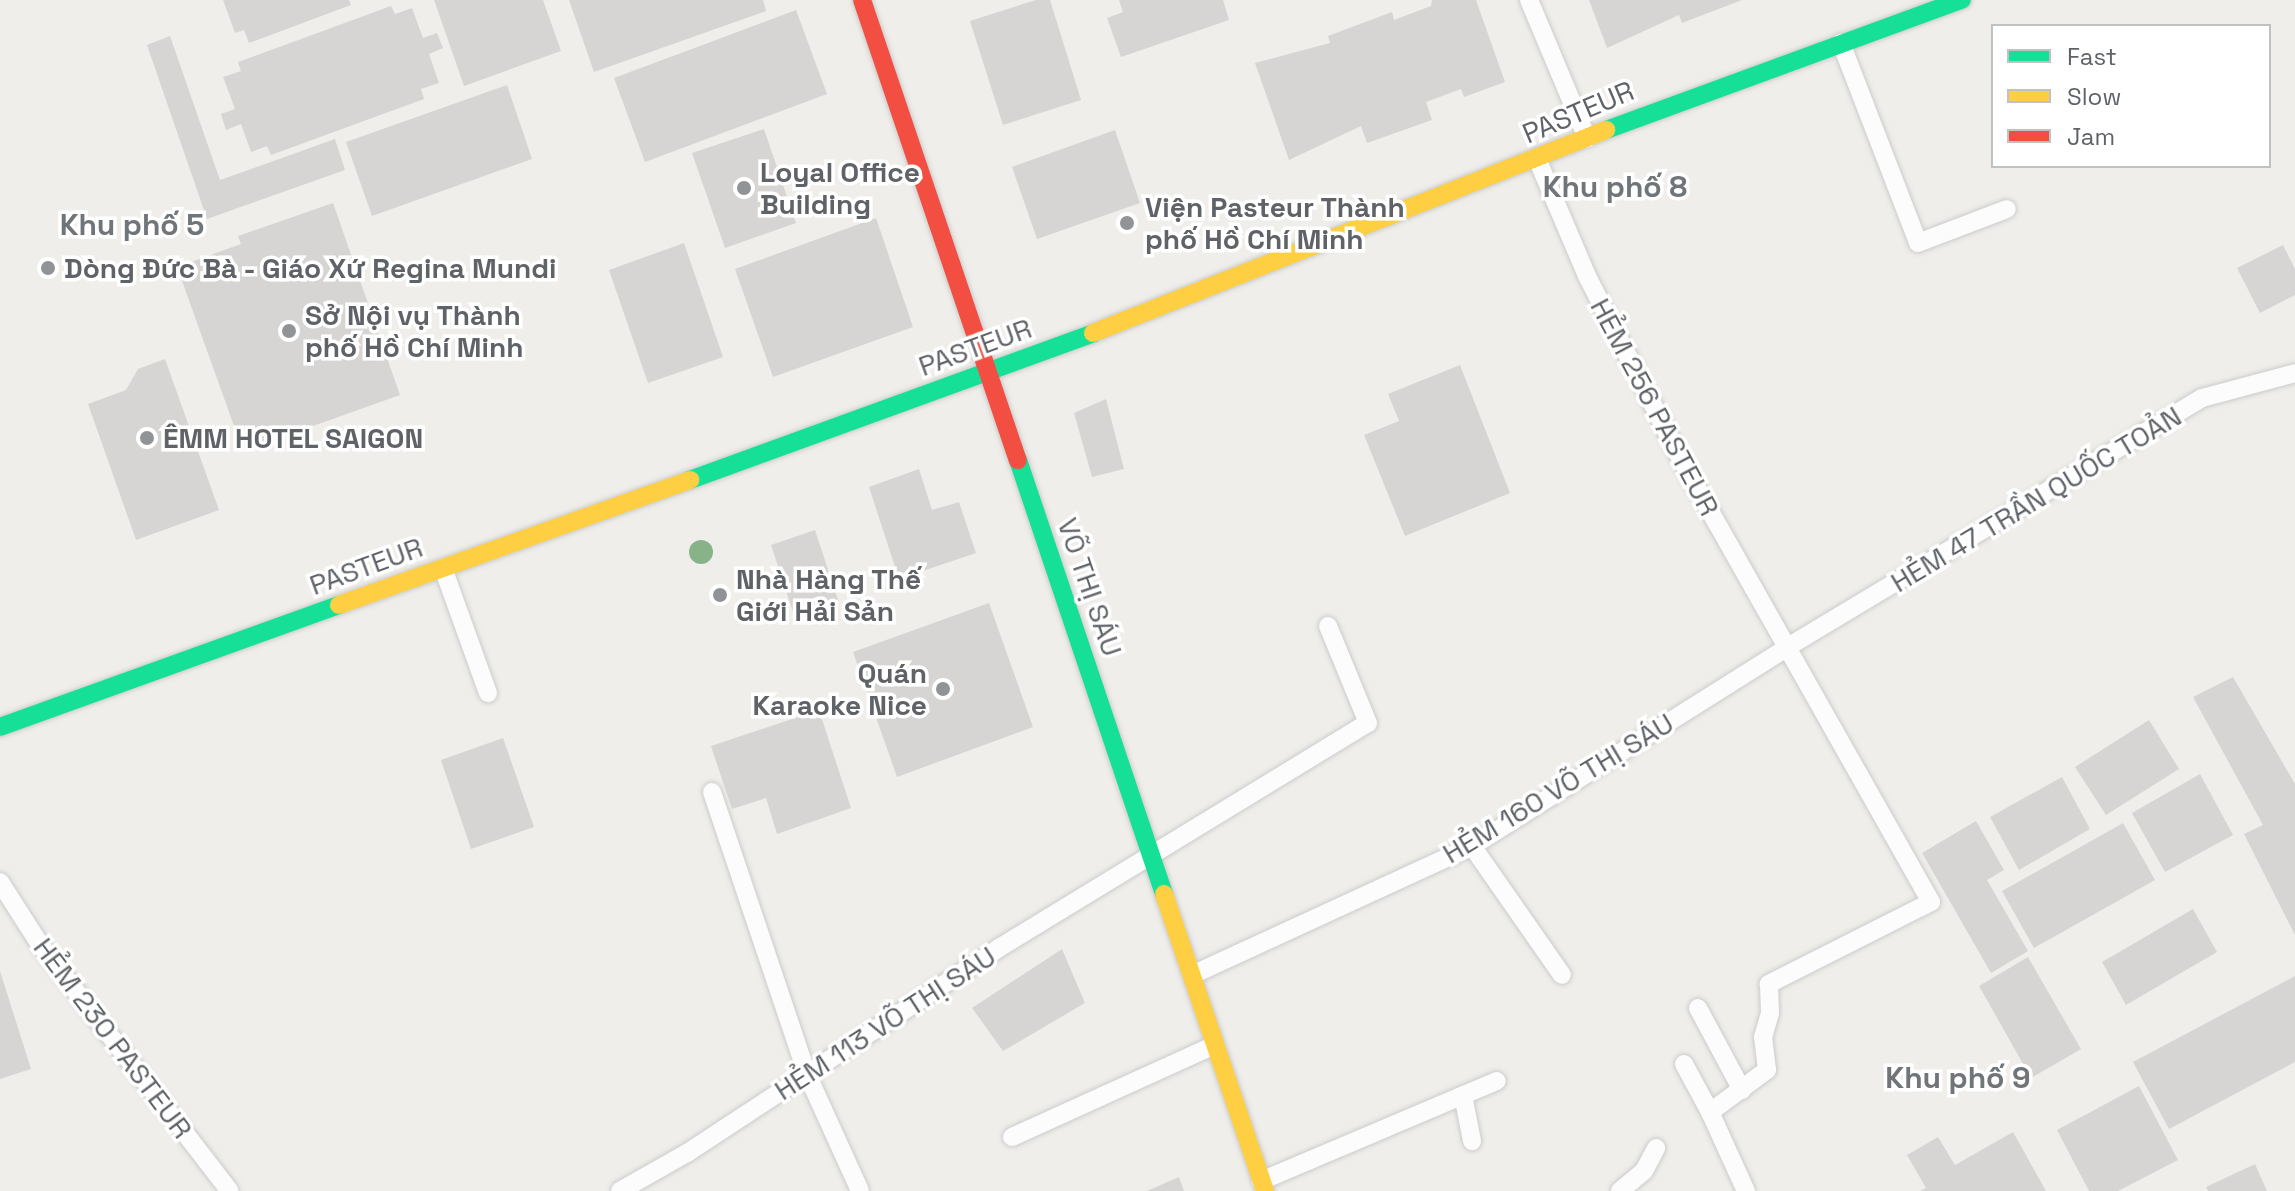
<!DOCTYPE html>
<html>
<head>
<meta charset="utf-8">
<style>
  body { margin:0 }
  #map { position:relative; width:2295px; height:1191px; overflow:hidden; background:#efeeea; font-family:"Space Grotesk",sans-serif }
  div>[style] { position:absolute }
  .building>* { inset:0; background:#d6d5d3 }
  .roads { filter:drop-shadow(0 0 2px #cbcccc) drop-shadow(0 0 2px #cbcccc) }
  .lane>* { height:18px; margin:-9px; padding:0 9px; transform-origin:9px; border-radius:9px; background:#fdfcfc }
  .fast>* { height:18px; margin:-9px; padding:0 9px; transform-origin:9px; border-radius:9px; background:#16e098 }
  .slow>* { height:18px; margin:-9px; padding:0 9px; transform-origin:9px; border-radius:9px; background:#ffcf43 }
  .jam>* { height:18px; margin:-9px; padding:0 9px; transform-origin:9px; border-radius:9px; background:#f24e42 }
  .trees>* { width:24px; height:24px; margin:-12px; border-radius:50%; background:#88b388 }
  .dots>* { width:22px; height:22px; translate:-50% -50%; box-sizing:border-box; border:4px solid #fff; border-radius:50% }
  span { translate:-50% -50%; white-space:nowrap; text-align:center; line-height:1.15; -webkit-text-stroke:7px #fff; paint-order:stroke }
  .street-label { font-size:28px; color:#5f6368 }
  .poi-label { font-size:28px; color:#5f6368; font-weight:700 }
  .left { translate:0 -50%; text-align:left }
  .right { translate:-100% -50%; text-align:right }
  .neighbourhood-label { font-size:30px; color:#70757a; font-weight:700 }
  .legend { position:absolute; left:1991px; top:24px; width:280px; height:144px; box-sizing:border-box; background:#fff; border:2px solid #bfc1c3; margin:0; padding:10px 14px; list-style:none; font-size:24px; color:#5f6368 }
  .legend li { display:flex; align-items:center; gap:16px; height:40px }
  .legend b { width:40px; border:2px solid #bfc1c3 }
</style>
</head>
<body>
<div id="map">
  <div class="building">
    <i style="clip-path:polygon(223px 0,349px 0,351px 5px,249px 43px,244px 30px,235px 33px)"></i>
    <i style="clip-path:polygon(434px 0,543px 0,561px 51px,464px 86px)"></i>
    <i style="clip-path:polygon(569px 0,763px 0,766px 11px,594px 72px)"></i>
    <i style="clip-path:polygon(1036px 0,1050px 0,1081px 100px,1003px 125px,970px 21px)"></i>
    <i style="clip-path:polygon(1119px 0,1223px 0,1229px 20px,1121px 57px,1107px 18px,1123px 12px)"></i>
    <i style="clip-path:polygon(1432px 0,1476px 0,1505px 82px,1464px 97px,1461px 89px,1426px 102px,1432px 120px,1367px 143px,1361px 126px,1289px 160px,1255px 63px,1330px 43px,1328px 36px,1392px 12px,1394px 20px,1431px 6px)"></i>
    <i style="clip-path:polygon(1589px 0,1742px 0,1682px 23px,1679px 15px,1607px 48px)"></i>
    <i style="clip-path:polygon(391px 6px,395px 14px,412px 8px,423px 38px,437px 33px,443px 48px,429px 54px,439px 83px,421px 89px,424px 99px,271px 155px,267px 146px,251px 152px,241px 124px,226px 130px,221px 114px,235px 109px,223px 77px,241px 71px,238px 62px)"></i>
    <i style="clip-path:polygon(796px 10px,827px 94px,645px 162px,614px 78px)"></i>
    <i style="clip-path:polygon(170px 36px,220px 180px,335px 139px,345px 170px,207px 219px,147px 45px)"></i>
    <i style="clip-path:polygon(507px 85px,532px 159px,372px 216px,346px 142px)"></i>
    <i style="clip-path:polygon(764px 129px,796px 223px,725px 248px,692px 153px)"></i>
    <i style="clip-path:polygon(1115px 130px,1140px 203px,1037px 239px,1012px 167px)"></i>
    <i style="clip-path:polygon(333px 203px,400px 395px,243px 451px,177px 267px,241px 244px,238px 236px)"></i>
    <i style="clip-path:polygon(876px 218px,913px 327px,773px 377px,735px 269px)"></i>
    <i style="clip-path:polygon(684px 243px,723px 357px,648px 383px,609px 270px)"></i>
    <i style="clip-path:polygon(2283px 245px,2295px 269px,2295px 295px,2260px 313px,2237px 268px)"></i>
    <i style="clip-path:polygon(165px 359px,219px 510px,136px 540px,88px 404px,126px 390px,138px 369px)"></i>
    <i style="clip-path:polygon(1460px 365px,1510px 493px,1405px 536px,1364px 435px,1399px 421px,1388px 394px)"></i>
    <i style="clip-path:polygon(1106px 399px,1124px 469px,1092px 477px,1074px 413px)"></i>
    <i style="clip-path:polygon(919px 469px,932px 510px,959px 502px,976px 553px,899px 579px,869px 487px)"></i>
    <i style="clip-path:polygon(815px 530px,838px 600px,794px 615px,771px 545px)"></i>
    <i style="clip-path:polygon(989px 603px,1033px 727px,897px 777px,853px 652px)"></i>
    <i style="clip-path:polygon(2233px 677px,2295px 784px,2295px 935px,2244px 834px,2263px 825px,2193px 697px)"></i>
    <i style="clip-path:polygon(819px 710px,851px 808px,777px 834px,766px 798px,732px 809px,711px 746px)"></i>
    <i style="clip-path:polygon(2149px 720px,2179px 769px,2106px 815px,2075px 767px)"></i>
    <i style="clip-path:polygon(503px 738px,534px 827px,471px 849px,441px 760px)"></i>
    <i style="clip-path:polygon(2200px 774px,2233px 835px,2165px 872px,2132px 813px)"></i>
    <i style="clip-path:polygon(2062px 777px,2090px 829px,2019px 870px,1990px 817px)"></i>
    <i style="clip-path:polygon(1976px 821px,2004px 870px,1987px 880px,2028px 951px,1991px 973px,1922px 853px)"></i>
    <i style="clip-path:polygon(2123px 823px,2155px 880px,2034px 948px,2002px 891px)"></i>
    <i style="clip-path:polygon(2193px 909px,2217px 952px,2126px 1005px,2102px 962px)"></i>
    <i style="clip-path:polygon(1062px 949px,1085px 1003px,1003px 1051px,972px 1008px)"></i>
    <i style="clip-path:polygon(2028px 957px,2081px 1049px,2031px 1078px,1979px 986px)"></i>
    <i style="clip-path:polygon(0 971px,31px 1069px,0 1079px)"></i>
    <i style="clip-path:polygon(2295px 976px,2295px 1062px,2169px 1129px,2133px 1062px)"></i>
    <i style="clip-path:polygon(2139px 1086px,2178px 1160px,2118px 1191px,2089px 1191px,2057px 1130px)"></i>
    <i style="clip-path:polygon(2013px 1132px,2046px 1191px,1920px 1191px,1926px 1188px,1907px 1155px,1938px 1137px,1955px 1165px)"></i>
    <i style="clip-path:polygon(2255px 1164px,2267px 1191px,2208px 1191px,2206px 1187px)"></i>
    <i style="clip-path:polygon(1179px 1177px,1184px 1191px,1147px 1191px)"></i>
  </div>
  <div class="roads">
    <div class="lane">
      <i style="left:1529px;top:0;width:150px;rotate:67.2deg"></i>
      <i style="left:1841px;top:43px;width:214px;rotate:68.9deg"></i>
      <i style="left:1918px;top:243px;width:95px;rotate:-20.9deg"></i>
      <i style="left:1538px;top:161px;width:125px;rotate:66.9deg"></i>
      <i style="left:1587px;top:276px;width:204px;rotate:62.9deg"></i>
      <i style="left:1680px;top:458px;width:510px;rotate:60.52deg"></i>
      <i style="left:1931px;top:902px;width:182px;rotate:153.2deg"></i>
      <i style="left:1769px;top:984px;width:29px;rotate:88deg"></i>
      <i style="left:1770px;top:1013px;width:25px;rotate:106deg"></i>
      <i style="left:1763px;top:1037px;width:33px;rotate:83deg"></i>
      <i style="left:1767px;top:1070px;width:71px;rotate:143.6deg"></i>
      <i style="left:1710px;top:1112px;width:87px;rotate:65.5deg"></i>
      <i style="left:443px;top:568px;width:133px;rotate:70.2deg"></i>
      <i style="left:712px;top:792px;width:298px;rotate:71.4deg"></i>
      <i style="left:807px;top:1074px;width:128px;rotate:65.6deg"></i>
      <i style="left:1472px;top:846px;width:157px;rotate:55.1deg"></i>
      <i style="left:0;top:882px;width:76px;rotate:57.4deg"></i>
      <i style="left:41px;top:946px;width:309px;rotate:52.4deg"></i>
      <i style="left:1192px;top:975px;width:308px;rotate:-24.7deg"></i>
      <i style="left:1472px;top:846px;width:371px;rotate:-32.2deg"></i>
      <i style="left:1786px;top:648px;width:485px;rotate:-31deg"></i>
      <i style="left:2202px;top:398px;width:96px;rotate:-15deg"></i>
      <i style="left:1698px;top:1008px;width:93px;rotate:61.8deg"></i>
      <i style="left:1684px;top:1064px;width:55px;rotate:61.6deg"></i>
      <i style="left:1463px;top:1095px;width:47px;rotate:78.9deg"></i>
      <i style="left:1012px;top:1137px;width:223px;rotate:-24.4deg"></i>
      <i style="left:1261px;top:1181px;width:256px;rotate:-23deg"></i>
      <i style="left:620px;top:1191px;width:77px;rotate:-29.6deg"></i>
      <i style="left:687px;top:1153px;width:373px;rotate:-33.3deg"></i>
      <i style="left:999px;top:948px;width:432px;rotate:-31.4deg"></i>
      <i style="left:1368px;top:723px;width:105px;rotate:-112.4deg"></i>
      <i style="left:1620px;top:1191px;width:31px;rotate:-40deg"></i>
      <i style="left:1644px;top:1171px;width:26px;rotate:-62deg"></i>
    </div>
    <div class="fast">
      <i style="left:1606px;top:130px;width:379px;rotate:-20.1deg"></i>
      <i style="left:1018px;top:460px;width:458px;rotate:71.4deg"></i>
      <i style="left:690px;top:480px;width:429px;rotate:-20deg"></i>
      <i style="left:0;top:727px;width:360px;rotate:-19.8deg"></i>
    </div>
    <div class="slow">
      <i style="left:1093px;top:333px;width:552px;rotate:-21.59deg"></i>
      <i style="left:339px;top:605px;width:373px;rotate:-19.6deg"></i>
      <i style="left:1164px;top:894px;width:314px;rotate:71.2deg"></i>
    </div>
    <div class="jam">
      <i style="left:862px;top:0;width:486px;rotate:71.3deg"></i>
    </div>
  </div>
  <div class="trees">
    <i style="left:701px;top:552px"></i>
  </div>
  <div class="dots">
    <i style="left:744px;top:188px;background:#919496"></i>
    <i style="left:1127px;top:223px;background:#919496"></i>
    <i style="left:48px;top:268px;background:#919496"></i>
    <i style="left:289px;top:331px;background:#919496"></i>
    <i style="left:147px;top:438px;background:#919496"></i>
    <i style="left:720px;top:595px;background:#919496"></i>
    <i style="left:943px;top:689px;background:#919496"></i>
  </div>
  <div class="street-label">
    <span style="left:1578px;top:112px;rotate:-23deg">PASTEUR</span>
    <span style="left:975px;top:347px;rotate:-20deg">PASTEUR</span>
    <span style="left:1655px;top:407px;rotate:62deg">HẺM 256 PASTEUR</span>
    <span style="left:2036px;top:499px;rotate:-31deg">HẺM 47 TRẦN QUỐC TOẢN</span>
    <span style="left:366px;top:566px;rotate:-20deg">PASTEUR</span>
    <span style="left:1090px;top:587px;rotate:71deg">VÕ THỊ SÁU</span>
    <span style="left:1558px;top:788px;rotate:-31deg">HẺM 160 VÕ THỊ SÁU</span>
    <span style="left:885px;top:1023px;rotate:-33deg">HẺM 113 VÕ THỊ SÁU</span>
    <span style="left:113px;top:1038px;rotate:53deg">HẺM 230 PASTEUR</span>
  </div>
  <div class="poi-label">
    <span class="left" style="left:760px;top:188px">Loyal Office<br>Building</span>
    <span class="left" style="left:1145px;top:223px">Viện Pasteur Thành<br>phố Hồ Chí Minh</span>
    <span class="left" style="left:64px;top:268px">Dòng Đức Bà - Giáo Xứ Regina Mundi</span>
    <span class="left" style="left:305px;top:331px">Sở Nội vụ Thành<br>phố Hồ Chí Minh</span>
    <span class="left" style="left:163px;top:438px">ÊMM HOTEL SAIGON</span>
    <span class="left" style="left:736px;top:595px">Nhà Hàng Thế<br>Giới Hải Sản</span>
    <span class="right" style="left:927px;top:689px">Quán<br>Karaoke Nice</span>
  </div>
  <div class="neighbourhood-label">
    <span style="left:1615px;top:187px">Khu phố 8</span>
    <span style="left:132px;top:225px">Khu phố 5</span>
    <span style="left:1958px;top:1078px">Khu phố 9</span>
  </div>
  <ul class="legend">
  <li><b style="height:10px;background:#16e098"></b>Fast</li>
  <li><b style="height:10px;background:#ffcf43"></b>Slow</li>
  <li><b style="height:10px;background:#f24e42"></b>Jam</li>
  </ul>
</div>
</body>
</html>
